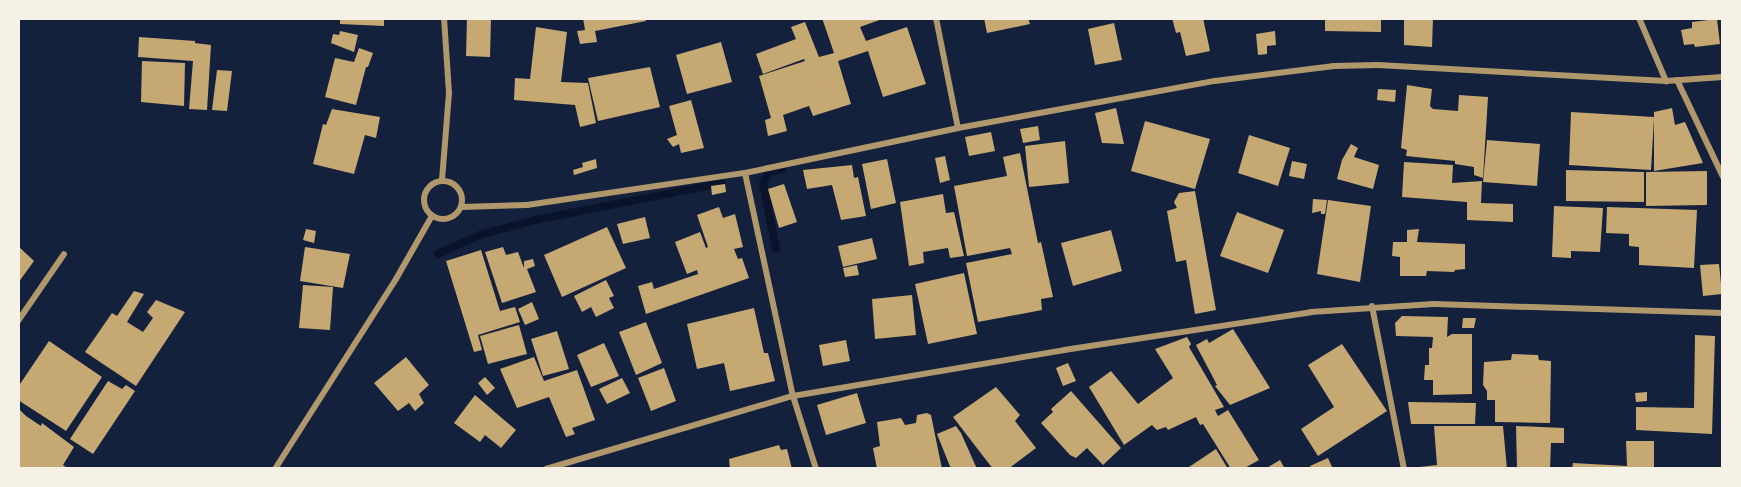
<!DOCTYPE html>
<html>
<head>
<meta charset="utf-8">
<style>
  body { margin:0 }
  #map { position:relative; width:1741px; height:487px; overflow:hidden; background:#14213d; font-family:"Open Sans",sans-serif }
  div>[style] { position:absolute }
  .stream>* { height:8px; margin:-4px; padding:0 4px; transform-origin:4px; border-radius:4px; background:#0b132b }
  .building>* { inset:0; background:#c6a872 }
  .minor>* { height:6px; margin:-3px; padding:0 3px; transform-origin:3px; border-radius:3px; background:#b1986c }
  .minor>.ring { margin:-3px; padding:0; box-sizing:content-box; background:none; border:6px solid #b1986c; border-radius:50% }
  span { translate:-50% -50%; white-space:nowrap; text-align:center; line-height:1.15; -webkit-text-stroke:5px #f6f1e7; paint-order:stroke }
  .frame { position:absolute; inset:0; border:20px solid #f6f1e7; pointer-events:none }
</style>
</head>
<body>
<div id="map">
  <div class="stream">
    <i style="left:776px;top:249px;width:66px;rotate:-101.3deg"></i>
    <i style="left:763px;top:184px;width:12px;rotate:-66deg"></i>
    <i style="left:768px;top:173px;width:15px;rotate:-16deg"></i>
    <i style="left:438px;top:254px;width:48px;rotate:-24.4deg"></i>
    <i style="left:482px;top:234px;width:60px;rotate:-14.5deg"></i>
    <i style="left:540px;top:219px;width:185px;rotate:-11.2deg"></i>
  </div>
  <div class="building">
    <i style="clip-path:polygon(340px 18px,384px 18px,384px 26px,340px 24px)"></i>
    <i style="clip-path:polygon(467px 18px,491px 18px,490px 57px,466px 56px)"></i>
    <i style="clip-path:polygon(583px 18px,645px 18px,646px 21px,595px 31px,597px 42px,580px 44px,577px 31px,585px 30px)"></i>
    <i style="clip-path:polygon(822px 18px,885px 18px,860px 27px,866px 41px,907px 27px,926px 84px,883px 97px,868px 51px,838px 61px,851px 104px,813px 116px,809px 106px,783px 115px,787px 131px,768px 136px,765px 120px,771px 118px,759px 76px,805px 61px,804px 59px,763px 74px,756px 54px,796px 39px,791px 27px,805px 22px,819px 57px,834px 53px)"></i>
    <i style="clip-path:polygon(984px 18px,1028px 18px,1030px 24px,987px 33px)"></i>
    <i style="clip-path:polygon(1172px 18px,1203px 18px,1210px 51px,1186px 56px,1180px 32px,1176px 33px)"></i>
    <i style="clip-path:polygon(1325px 18px,1381px 18px,1381px 32px,1325px 31px)"></i>
    <i style="clip-path:polygon(1404px 18px,1433px 18px,1432px 47px,1404px 45px)"></i>
    <i style="clip-path:polygon(1717px 19px,1720px 44px,1695px 47px,1694px 44px,1684px 45px,1681px 30px,1692px 28px,1692px 22px)"></i>
    <i style="clip-path:polygon(1114px 23px,1122px 60px,1095px 65px,1088px 29px)"></i>
    <i style="clip-path:polygon(536px 27px,567px 32px,561px 82px,588px 83px,596px 123px,580px 127px,575px 105px,514px 100px,515px 78px,530px 79px)"></i>
    <i style="clip-path:polygon(340px 31px,358px 35px,354px 52px,331px 43px,333px 34px,339px 35px)"></i>
    <i style="clip-path:polygon(1275px 31px,1276px 45px,1267px 46px,1267px 54px,1258px 55px,1256px 34px)"></i>
    <i style="clip-path:polygon(139px 37px,195px 41px,195px 43px,211px 45px,207px 110px,189px 109px,193px 61px,138px 57px)"></i>
    <i style="clip-path:polygon(721px 42px,732px 82px,687px 94px,676px 55px)"></i>
    <i style="clip-path:polygon(359px 48px,373px 53px,368px 67px,366px 67px,356px 105px,325px 97px,335px 58px,354px 62px)"></i>
    <i style="clip-path:polygon(142px 61px,185px 63px,184px 106px,141px 102px)"></i>
    <i style="clip-path:polygon(650px 67px,660px 107px,598px 121px,588px 78px)"></i>
    <i style="clip-path:polygon(217px 70px,232px 71px,227px 111px,212px 110px)"></i>
    <i style="clip-path:polygon(1407px 85px,1432px 89px,1430px 106px,1433px 109px,1458px 111px,1459px 95px,1488px 97px,1483px 178px,1474px 175px,1474px 167px,1455px 164px,1455px 161px,1406px 156px,1407px 150px,1401px 148px)"></i>
    <i style="clip-path:polygon(1378px 89px,1396px 90px,1395px 102px,1377px 100px)"></i>
    <i style="clip-path:polygon(691px 100px,704px 148px,681px 153px,679px 144px,673px 147px,667px 139px,677px 135px,669px 106px)"></i>
    <i style="clip-path:polygon(1116px 108px,1124px 144px,1102px 143px,1095px 113px)"></i>
    <i style="clip-path:polygon(1672px 108px,1675px 125px,1685px 122px,1703px 163px,1654px 171px,1654px 119px,1651px 170px,1569px 165px,1571px 112px,1654px 117px,1654px 112px)"></i>
    <i style="clip-path:polygon(332px 109px,380px 117px,376px 138px,365px 135px,354px 174px,313px 164px,323px 124px,326px 125px)"></i>
    <i style="clip-path:polygon(1145px 121px,1210px 139px,1195px 189px,1131px 171px)"></i>
    <i style="clip-path:polygon(1038px 126px,1040px 140px,1023px 143px,1020px 129px)"></i>
    <i style="clip-path:polygon(991px 132px,995px 151px,969px 156px,965px 137px)"></i>
    <i style="clip-path:polygon(1249px 135px,1290px 148px,1278px 186px,1238px 173px)"></i>
    <i style="clip-path:polygon(1487px 140px,1540px 144px,1537px 186px,1483px 182px)"></i>
    <i style="clip-path:polygon(1065px 141px,1069px 183px,1029px 187px,1025px 146px)"></i>
    <i style="clip-path:polygon(1351px 144px,1358px 148px,1354px 157px,1379px 165px,1373px 189px,1337px 179px,1342px 160px)"></i>
    <i style="clip-path:polygon(1020px 153px,1038px 243px,1041px 242px,1053px 297px,1041px 299px,1042px 310px,978px 322px,966px 263px,1012px 254px,1010px 248px,967px 256px,954px 186px,1007px 176px,1003px 157px)"></i>
    <i style="clip-path:polygon(945px 156px,950px 180px,940px 183px,935px 158px)"></i>
    <i style="clip-path:polygon(596px 159px,597px 168px,574px 175px,573px 170px,583px 167px,582px 163px)"></i>
    <i style="clip-path:polygon(887px 159px,896px 203px,871px 209px,862px 164px)"></i>
    <i style="clip-path:polygon(1292px 161px,1307px 164px,1304px 179px,1289px 176px)"></i>
    <i style="clip-path:polygon(1404px 162px,1453px 165px,1452px 183px,1482px 181px,1481px 203px,1513px 204px,1513px 222px,1467px 220px,1467px 202px,1402px 197px)"></i>
    <i style="clip-path:polygon(852px 165px,854px 178px,858px 177px,866px 216px,841px 220px,832px 185px,807px 189px,803px 170px)"></i>
    <i style="clip-path:polygon(1566px 170px,1644px 172px,1644px 202px,1566px 201px)"></i>
    <i style="clip-path:polygon(1707px 171px,1707px 205px,1646px 206px,1646px 172px)"></i>
    <i style="clip-path:polygon(725px 184px,726px 192px,712px 195px,711px 186px)"></i>
    <i style="clip-path:polygon(784px 184px,797px 222px,779px 228px,768px 189px)"></i>
    <i style="clip-path:polygon(1195px 191px,1216px 310px,1195px 314px,1186px 260px,1176px 262px,1167px 211px,1177px 208px,1174px 202px,1179px 193px)"></i>
    <i style="clip-path:polygon(943px 194px,946px 213px,954px 212px,964px 256px,950px 258px,948px 248px,923px 252px,924px 263px,909px 266px,900px 202px)"></i>
    <i style="clip-path:polygon(1313px 199px,1327px 200px,1325px 214px,1321px 214px,1321px 211px,1312px 213px)"></i>
    <i style="clip-path:polygon(1328px 200px,1371px 206px,1360px 282px,1317px 274px)"></i>
    <i style="clip-path:polygon(1554px 206px,1603px 208px,1600px 252px,1571px 251px,1571px 258px,1552px 257px)"></i>
    <i style="clip-path:polygon(719px 207px,723px 218px,735px 214px,743px 247px,734px 249px,738px 259px,742px 258px,749px 278px,646px 314px,638px 286px,652px 282px,654px 289px,698px 274px,697px 270px,687px 274px,675px 242px,700px 232px,706px 248px,708px 247px,697px 215px)"></i>
    <i style="clip-path:polygon(1607px 207px,1697px 210px,1694px 268px,1639px 265px,1639px 247px,1629px 246px,1629px 234px,1606px 233px)"></i>
    <i style="clip-path:polygon(1237px 212px,1284px 230px,1268px 273px,1220px 256px)"></i>
    <i style="clip-path:polygon(645px 217px,650px 238px,623px 244px,617px 224px)"></i>
    <i style="clip-path:polygon(607px 227px,626px 268px,562px 297px,544px 255px)"></i>
    <i style="clip-path:polygon(306px 229px,316px 231px,314px 243px,303px 240px)"></i>
    <i style="clip-path:polygon(1419px 229px,1417px 242px,1465px 244px,1465px 269px,1455px 270px,1454px 272px,1427px 271px,1426px 276px,1400px 276px,1400px 257px,1392px 256px,1393px 242px,1407px 242px,1407px 230px)"></i>
    <i style="clip-path:polygon(1111px 230px,1122px 271px,1073px 286px,1061px 243px)"></i>
    <i style="clip-path:polygon(872px 238px,877px 259px,843px 267px,838px 246px)"></i>
    <i style="clip-path:polygon(18px 246px,34px 261px,18px 283px)"></i>
    <i style="clip-path:polygon(305px 247px,350px 254px,343px 288px,300px 281px)"></i>
    <i style="clip-path:polygon(503px 247px,506px 255px,518px 252px,524px 268px,524px 261px,533px 259px,535px 266px,527px 269px,536px 292px,502px 303px,485px 252px)"></i>
    <i style="clip-path:polygon(481px 250px,500px 311px,515px 307px,520px 322px,478px 335px,482px 350px,474px 352px,446px 261px)"></i>
    <i style="clip-path:polygon(1719px 264px,1722px 294px,1703px 296px,1700px 265px)"></i>
    <i style="clip-path:polygon(857px 265px,859px 275px,845px 277px,843px 268px)"></i>
    <i style="clip-path:polygon(964px 273px,977px 334px,928px 344px,915px 284px)"></i>
    <i style="clip-path:polygon(606px 280px,614px 296px,609px 298px,614px 308px,596px 317px,591px 307px,582px 312px,574px 296px)"></i>
    <i style="clip-path:polygon(303px 285px,333px 287px,330px 330px,299px 328px)"></i>
    <i style="clip-path:polygon(134px 291px,144px 294px,127px 322px,143px 332px,153px 318px,147px 312px,156px 300px,185px 312px,136px 386px,85px 352px,112px 313px,117px 316px)"></i>
    <i style="clip-path:polygon(912px 295px,916px 335px,875px 339px,872px 299px)"></i>
    <i style="clip-path:polygon(532px 302px,539px 319px,525px 325px,518px 309px)"></i>
    <i style="clip-path:polygon(754px 308px,764px 353px,768px 353px,775px 381px,730px 391px,724px 363px,697px 369px,687px 324px)"></i>
    <i style="clip-path:polygon(1402px 316px,1448px 317px,1447px 337px,1452px 334px,1472px 334px,1472px 394px,1433px 395px,1433px 380px,1424px 380px,1425px 365px,1429px 365px,1429px 348px,1432px 348px,1433px 337px,1396px 336px,1395px 323px)"></i>
    <i style="clip-path:polygon(1463px 318px,1476px 318px,1474px 328px,1462px 328px)"></i>
    <i style="clip-path:polygon(646px 322px,662px 363px,636px 375px,619px 332px)"></i>
    <i style="clip-path:polygon(519px 325px,527px 354px,488px 364px,480px 336px)"></i>
    <i style="clip-path:polygon(1233px 329px,1270px 388px,1230px 405px,1215px 386px,1217px 385px,1196px 345px,1207px 339px,1209px 343px)"></i>
    <i style="clip-path:polygon(557px 331px,569px 369px,543px 376px,531px 339px)"></i>
    <i style="clip-path:polygon(1695px 335px,1715px 336px,1712px 434px,1636px 430px,1636px 407px,1694px 408px)"></i>
    <i style="clip-path:polygon(1187px 337px,1191px 344px,1189px 347px,1224px 407px,1215px 410px,1218px 416px,1228px 410px,1259px 460px,1243px 469px,1231px 469px,1203px 424px,1200px 425px,1196px 417px,1168px 430px,1166px 427px,1157px 430px,1152px 425px,1124px 445px,1089px 387px,1111px 371px,1138px 404px,1173px 378px,1155px 349px)"></i>
    <i style="clip-path:polygon(846px 340px,850px 361px,823px 366px,819px 345px)"></i>
    <i style="clip-path:polygon(49px 341px,102px 377px,66px 431px,18px 400px,18px 387px)"></i>
    <i style="clip-path:polygon(604px 343px,619px 376px,591px 387px,577px 355px)"></i>
    <i style="clip-path:polygon(1342px 344px,1387px 411px,1318px 456px,1301px 429px,1334px 407px,1308px 365px)"></i>
    <i style="clip-path:polygon(1512px 354px,1538px 355px,1539px 360px,1551px 361px,1550px 423px,1495px 422px,1495px 400px,1487px 400px,1487px 391px,1483px 385px,1484px 362px,1511px 360px)"></i>
    <i style="clip-path:polygon(406px 357px,429px 385px,419px 394px,424px 403px,415px 411px,409px 403px,398px 411px,374px 383px)"></i>
    <i style="clip-path:polygon(534px 357px,544px 381px,577px 370px,595px 420px,572px 428px,575px 434px,566px 437px,549px 397px,517px 408px,500px 369px)"></i>
    <i style="clip-path:polygon(1068px 363px,1076px 381px,1063px 386px,1056px 368px)"></i>
    <i style="clip-path:polygon(664px 368px,676px 401px,651px 411px,638px 378px)"></i>
    <i style="clip-path:polygon(485px 377px,495px 388px,487px 395px,478px 383px)"></i>
    <i style="clip-path:polygon(622px 378px,630px 393px,607px 404px,599px 389px)"></i>
    <i style="clip-path:polygon(108px 381px,122px 389px,126px 385px,135px 391px,93px 454px,70px 439px)"></i>
    <i style="clip-path:polygon(996px 387px,1020px 415px,1015px 421px,1036px 448px,1008px 469px,993px 469px,953px 417px)"></i>
    <i style="clip-path:polygon(1071px 391px,1121px 448px,1103px 465px,1087px 448px,1076px 458px,1070px 455px,1041px 423px,1053px 412px,1051px 409px)"></i>
    <i style="clip-path:polygon(1647px 392px,1647px 401px,1636px 402px,1635px 393px)"></i>
    <i style="clip-path:polygon(857px 393px,866px 423px,826px 435px,817px 405px)"></i>
    <i style="clip-path:polygon(475px 395px,516px 430px,501px 448px,485px 435px,480px 442px,454px 423px)"></i>
    <i style="clip-path:polygon(1408px 402px,1476px 403px,1475px 424px,1411px 424px)"></i>
    <i style="clip-path:polygon(18px 408px,26px 416px,41px 426px,42px 423px,74px 447px,63px 465px,69px 469px,18px 469px,20px 433px)"></i>
    <i style="clip-path:polygon(927px 413px,931px 415px,942px 469px,877px 469px,873px 448px,880px 446px,877px 422px,901px 418px,905px 425px,916px 423px,917px 415px)"></i>
    <i style="clip-path:polygon(956px 426px,961px 433px,977px 469px,951px 469px,937px 434px)"></i>
    <i style="clip-path:polygon(1434px 426px,1503px 426px,1507px 469px,1420px 469px,1420px 467px,1437px 465px)"></i>
    <i style="clip-path:polygon(1516px 426px,1564px 428px,1564px 443px,1551px 443px,1550px 469px,1517px 469px)"></i>
    <i style="clip-path:polygon(1626px 441px,1654px 441px,1654px 469px,1572px 469px,1573px 463px,1627px 466px)"></i>
    <i style="clip-path:polygon(779px 445px,781px 450px,787px 449px,792px 469px,730px 469px,729px 459px)"></i>
    <i style="clip-path:polygon(1216px 449px,1228px 469px,1186px 469px)"></i>
    <i style="clip-path:polygon(1328px 458px,1333px 469px,1311px 469px,1310px 466px)"></i>
    <i style="clip-path:polygon(1280px 460px,1285px 469px,1265px 469px)"></i>
  </div>
  <div class="minor">
    <i style="left:936px;top:18px;width:112px;rotate:78.7deg"></i>
    <i style="left:1639px;top:18px;width:69px;rotate:66.8deg"></i>
    <i style="left:1677px;top:80px;width:107px;rotate:64.6deg"></i>
    <i style="left:745px;top:173px;width:228px;rotate:77.9deg"></i>
    <i style="left:793px;top:396px;width:77px;rotate:72.5deg"></i>
    <i style="left:442px;top:180px;width:87px;rotate:-85.4deg"></i>
    <i style="left:449px;top:93px;width:75px;rotate:-93.8deg"></i>
    <i class="ring" style="left:424px;top:181px;width:32px;height:32px"></i>
    <i style="left:461px;top:207px;width:66px;rotate:-1.7deg"></i>
    <i style="left:527px;top:205px;width:220px;rotate:-8.4deg"></i>
    <i style="left:745px;top:173px;width:218px;rotate:-11.9deg"></i>
    <i style="left:958px;top:128px;width:261px;rotate:-10.4deg"></i>
    <i style="left:1215px;top:81px;width:120px;rotate:-7.2deg"></i>
    <i style="left:1334px;top:66px;width:44px;rotate:-1.3deg"></i>
    <i style="left:1378px;top:65px;width:288px;rotate:3.2deg"></i>
    <i style="left:1666px;top:81px;width:57px;rotate:-4deg"></i>
    <i style="left:1372px;top:306px;width:166px;rotate:78.9deg"></i>
    <i style="left:18px;top:321px;width:81px;rotate:-55.5deg"></i>
    <i style="left:275px;top:469px;width:225px;rotate:-57.5deg"></i>
    <i style="left:396px;top:279px;width:73px;rotate:-60.3deg"></i>
    <i style="left:546px;top:469px;width:258px;rotate:-16.5deg"></i>
    <i style="left:793px;top:396px;width:275px;rotate:-9.6deg"></i>
    <i style="left:1064px;top:350px;width:250px;rotate:-8.7deg"></i>
    <i style="left:1311px;top:312px;width:123px;rotate:-3.7deg"></i>
    <i style="left:1434px;top:304px;width:289px;rotate:1.8deg"></i>
  </div>
  <div class="frame"></div>
</div>
</body>
</html>
